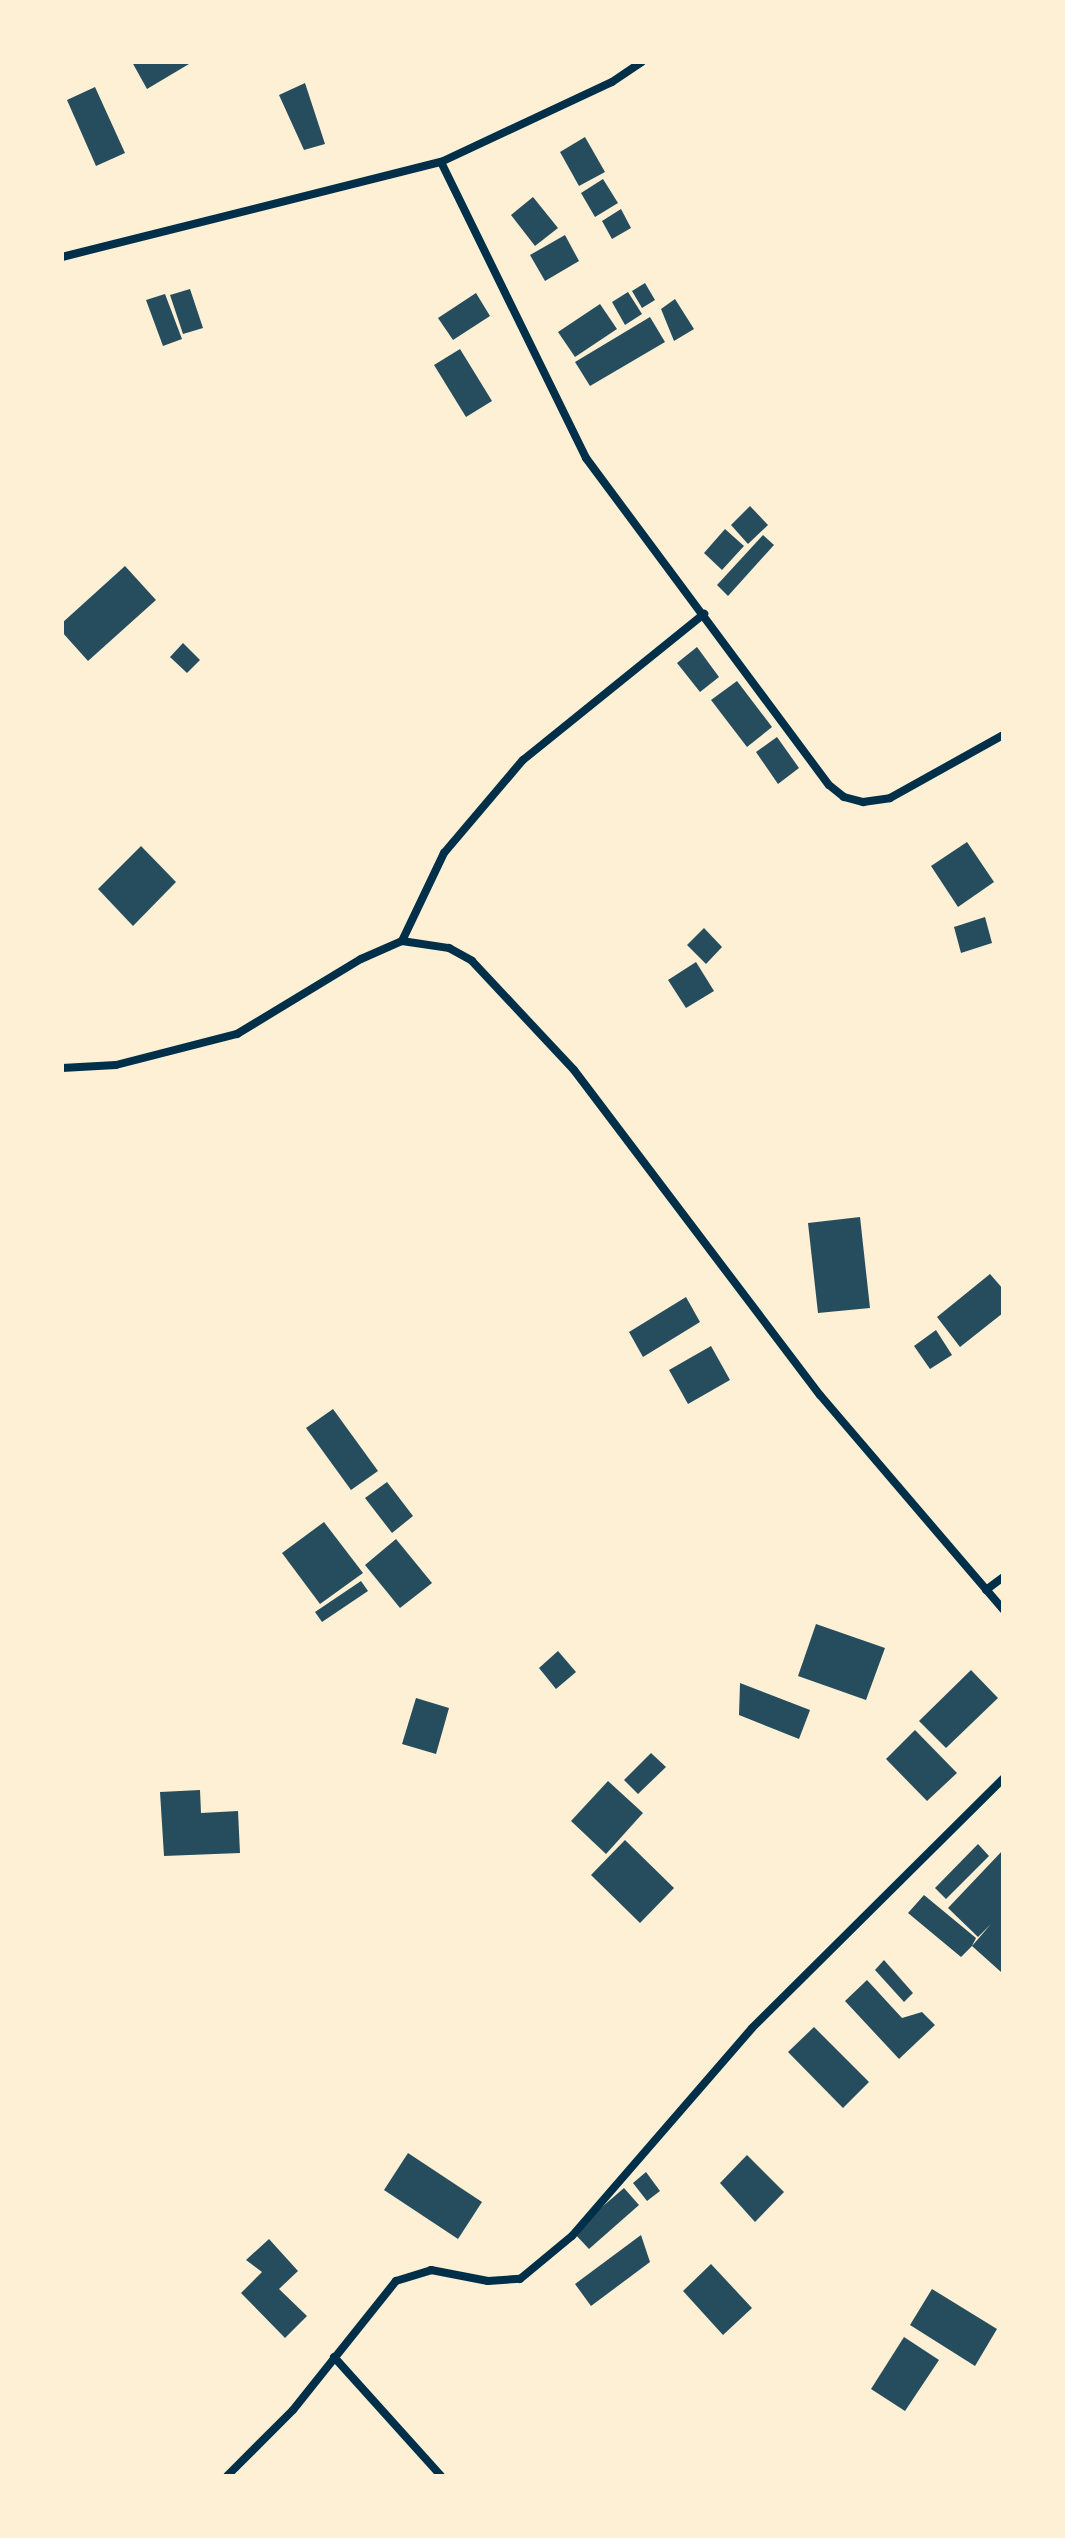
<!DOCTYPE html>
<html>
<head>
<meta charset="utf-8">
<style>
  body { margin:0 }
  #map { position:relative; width:1065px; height:2538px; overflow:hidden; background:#fdf0d5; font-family:"Archivo Narrow",sans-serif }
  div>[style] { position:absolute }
  .building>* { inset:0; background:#264d5e }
  .minor>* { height:8px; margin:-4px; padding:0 4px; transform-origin:4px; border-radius:4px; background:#003049 }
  span { translate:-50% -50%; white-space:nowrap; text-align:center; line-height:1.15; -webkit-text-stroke:6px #fdf0d5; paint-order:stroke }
  .frame { position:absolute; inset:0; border:64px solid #fdf0d5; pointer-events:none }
</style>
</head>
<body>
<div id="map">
  <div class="building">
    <i style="clip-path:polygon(132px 62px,187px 62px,189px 64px,147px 89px)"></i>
    <i style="clip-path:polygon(305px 83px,325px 144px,304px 150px,279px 95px)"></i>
    <i style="clip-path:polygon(95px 87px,125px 153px,96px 166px,67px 100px)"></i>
    <i style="clip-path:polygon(585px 137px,605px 172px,579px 186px,560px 152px)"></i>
    <i style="clip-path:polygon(603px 179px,618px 203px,595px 217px,581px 193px)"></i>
    <i style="clip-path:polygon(533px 197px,558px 228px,535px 246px,511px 215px)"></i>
    <i style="clip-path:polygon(621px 209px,631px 228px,612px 239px,602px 221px)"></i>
    <i style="clip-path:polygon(565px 235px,579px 261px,545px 281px,530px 255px)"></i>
    <i style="clip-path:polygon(645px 283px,655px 300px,642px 308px,632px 291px)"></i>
    <i style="clip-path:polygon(190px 289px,203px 328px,183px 334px,170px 295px)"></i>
    <i style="clip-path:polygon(628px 292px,642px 314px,625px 325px,612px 302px)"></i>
    <i style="clip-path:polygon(476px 293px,490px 316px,453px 340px,438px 318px)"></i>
    <i style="clip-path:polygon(165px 294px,182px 339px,163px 346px,146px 300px)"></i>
    <i style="clip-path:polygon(675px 299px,694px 329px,674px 341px,661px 309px)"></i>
    <i style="clip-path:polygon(600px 304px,617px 329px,575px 357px,558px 332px)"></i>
    <i style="clip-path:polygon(650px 317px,665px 342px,590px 386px,575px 362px)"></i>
    <i style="clip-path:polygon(460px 349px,492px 401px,466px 417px,434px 365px)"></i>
    <i style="clip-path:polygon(750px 506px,768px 525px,748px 544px,731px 525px)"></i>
    <i style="clip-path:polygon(725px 529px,744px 546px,722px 570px,704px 553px)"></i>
    <i style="clip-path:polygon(763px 535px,774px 545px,728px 596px,717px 585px)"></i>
    <i style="clip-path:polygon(125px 566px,156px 600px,88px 661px,62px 632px,62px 623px)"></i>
    <i style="clip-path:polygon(183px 643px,200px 660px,187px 673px,170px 657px)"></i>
    <i style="clip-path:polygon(697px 647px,719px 677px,700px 692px,677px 663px)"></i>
    <i style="clip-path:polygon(737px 681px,772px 727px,747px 747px,711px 700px)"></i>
    <i style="clip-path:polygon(777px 737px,799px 768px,778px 784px,756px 752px)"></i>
    <i style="clip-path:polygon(967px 842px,994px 882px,958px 907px,931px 866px)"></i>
    <i style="clip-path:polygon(141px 846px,176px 882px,133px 926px,98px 889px)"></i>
    <i style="clip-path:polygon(985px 917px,992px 943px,961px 953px,954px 927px)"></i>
    <i style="clip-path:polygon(704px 928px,722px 947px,706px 964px,687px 945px)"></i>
    <i style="clip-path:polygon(696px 962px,714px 991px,686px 1008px,668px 980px)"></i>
    <i style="clip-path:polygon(860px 1217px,870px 1308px,818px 1313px,808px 1223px)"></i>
    <i style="clip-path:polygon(990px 1274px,1003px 1289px,1003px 1313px,960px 1347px,937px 1317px)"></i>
    <i style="clip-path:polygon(686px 1297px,700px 1322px,643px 1357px,629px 1332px)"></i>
    <i style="clip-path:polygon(936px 1330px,952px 1355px,930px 1369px,914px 1346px)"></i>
    <i style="clip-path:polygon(711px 1346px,730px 1380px,688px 1404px,669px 1370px)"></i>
    <i style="clip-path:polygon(333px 1409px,378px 1471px,351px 1490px,306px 1428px)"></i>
    <i style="clip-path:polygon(387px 1482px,413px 1516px,392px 1533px,365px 1498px)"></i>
    <i style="clip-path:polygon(324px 1522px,363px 1573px,320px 1604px,282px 1553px)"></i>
    <i style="clip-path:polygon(396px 1539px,432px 1583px,400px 1608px,365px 1565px)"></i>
    <i style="clip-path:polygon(361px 1581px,368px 1591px,322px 1622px,315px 1612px)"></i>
    <i style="clip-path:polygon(816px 1624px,885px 1648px,866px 1700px,798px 1676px)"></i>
    <i style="clip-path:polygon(558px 1651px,576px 1672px,556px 1689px,539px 1668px)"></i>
    <i style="clip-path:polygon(971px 1670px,998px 1698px,946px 1748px,919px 1721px)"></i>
    <i style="clip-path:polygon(740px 1683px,810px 1710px,799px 1739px,739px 1715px)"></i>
    <i style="clip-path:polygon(416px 1698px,449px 1708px,436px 1754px,402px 1744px)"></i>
    <i style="clip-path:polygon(915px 1730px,957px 1773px,927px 1801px,886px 1759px)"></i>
    <i style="clip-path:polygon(651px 1753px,666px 1767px,638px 1794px,624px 1780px)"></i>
    <i style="clip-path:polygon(608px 1781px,643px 1813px,606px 1854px,571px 1821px)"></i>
    <i style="clip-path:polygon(200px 1790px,201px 1813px,238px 1811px,240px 1853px,164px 1856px,160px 1792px)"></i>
    <i style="clip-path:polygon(625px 1840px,674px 1888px,640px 1923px,591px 1875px)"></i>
    <i style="clip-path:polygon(978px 1844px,989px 1856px,946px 1899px,935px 1888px)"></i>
    <i style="clip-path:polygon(1003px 1850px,1003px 1970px,1001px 1972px,972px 1946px,961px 1957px,908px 1913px,924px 1895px,976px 1938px,972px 1946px,991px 1924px,978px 1937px,948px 1908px)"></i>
    <i style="clip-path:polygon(884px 1960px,913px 1993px,904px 2002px,875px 1970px)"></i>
    <i style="clip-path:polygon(867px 1980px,902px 2018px,922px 2012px,935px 2025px,899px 2059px,845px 2001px)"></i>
    <i style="clip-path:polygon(814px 2027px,869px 2082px,843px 2108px,788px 2052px)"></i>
    <i style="clip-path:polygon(408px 2153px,482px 2202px,458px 2239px,384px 2190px)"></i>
    <i style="clip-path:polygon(747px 2155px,784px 2192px,755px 2222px,720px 2183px)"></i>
    <i style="clip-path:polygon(646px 2172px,660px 2191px,647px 2201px,633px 2183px)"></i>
    <i style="clip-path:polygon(624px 2188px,639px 2205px,589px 2249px,573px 2232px)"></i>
    <i style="clip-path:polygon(641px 2235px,650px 2262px,591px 2306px,575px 2284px)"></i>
    <i style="clip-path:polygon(269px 2239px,298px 2271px,279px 2289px,307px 2316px,285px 2338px,241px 2293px,262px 2272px,246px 2260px)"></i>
    <i style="clip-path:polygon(711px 2264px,752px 2308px,723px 2335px,683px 2291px)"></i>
    <i style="clip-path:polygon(932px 2289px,997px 2329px,975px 2366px,910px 2325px)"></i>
    <i style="clip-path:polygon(904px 2337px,939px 2360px,905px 2411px,871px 2389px)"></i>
  </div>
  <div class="minor">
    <i style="left:441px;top:162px;width:330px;rotate:63.9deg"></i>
    <i style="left:586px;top:458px;width:407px;rotate:53.4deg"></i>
    <i style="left:829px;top:785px;width:19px;rotate:39deg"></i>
    <i style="left:844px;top:797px;width:20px;rotate:15deg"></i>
    <i style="left:863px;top:802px;width:27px;rotate:-8deg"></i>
    <i style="left:890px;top:798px;width:129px;rotate:-29.1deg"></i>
    <i style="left:62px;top:257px;width:391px;rotate:-14.1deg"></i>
    <i style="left:441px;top:162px;width:189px;rotate:-25.1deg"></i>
    <i style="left:612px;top:82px;width:36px;rotate:-34deg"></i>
    <i style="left:402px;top:941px;width:98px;rotate:-64.5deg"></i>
    <i style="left:444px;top:853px;width:122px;rotate:-49.7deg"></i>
    <i style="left:523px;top:760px;width:233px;rotate:-38.9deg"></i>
    <i style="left:62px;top:1068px;width:54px;rotate:-3.2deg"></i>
    <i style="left:116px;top:1065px;width:125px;rotate:-14.4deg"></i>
    <i style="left:237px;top:1034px;width:145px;rotate:-31.2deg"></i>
    <i style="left:361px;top:959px;width:45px;rotate:-23.7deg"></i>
    <i style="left:402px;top:941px;width:48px;rotate:8.5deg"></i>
    <i style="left:449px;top:948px;width:26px;rotate:29deg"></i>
    <i style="left:472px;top:961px;width:149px;rotate:46.9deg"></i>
    <i style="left:574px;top:1070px;width:408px;rotate:52.9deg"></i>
    <i style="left:820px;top:1395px;width:282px;rotate:49.5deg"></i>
    <i style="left:986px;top:1590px;width:21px;rotate:-37deg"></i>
    <i style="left:334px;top:2357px;width:160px;rotate:48deg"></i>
    <i style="left:227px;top:2476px;width:93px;rotate:-45deg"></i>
    <i style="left:293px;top:2410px;width:165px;rotate:-51.4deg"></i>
    <i style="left:396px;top:2281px;width:37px;rotate:-17deg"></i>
    <i style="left:431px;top:2270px;width:58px;rotate:10.9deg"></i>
    <i style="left:488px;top:2281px;width:32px;rotate:-4deg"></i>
    <i style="left:520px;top:2279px;width:67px;rotate:-39.6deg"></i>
    <i style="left:572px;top:2236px;width:275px;rotate:-49.1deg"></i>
    <i style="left:752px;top:2028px;width:354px;rotate:-44.8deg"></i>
  </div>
  <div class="frame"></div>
</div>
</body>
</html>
